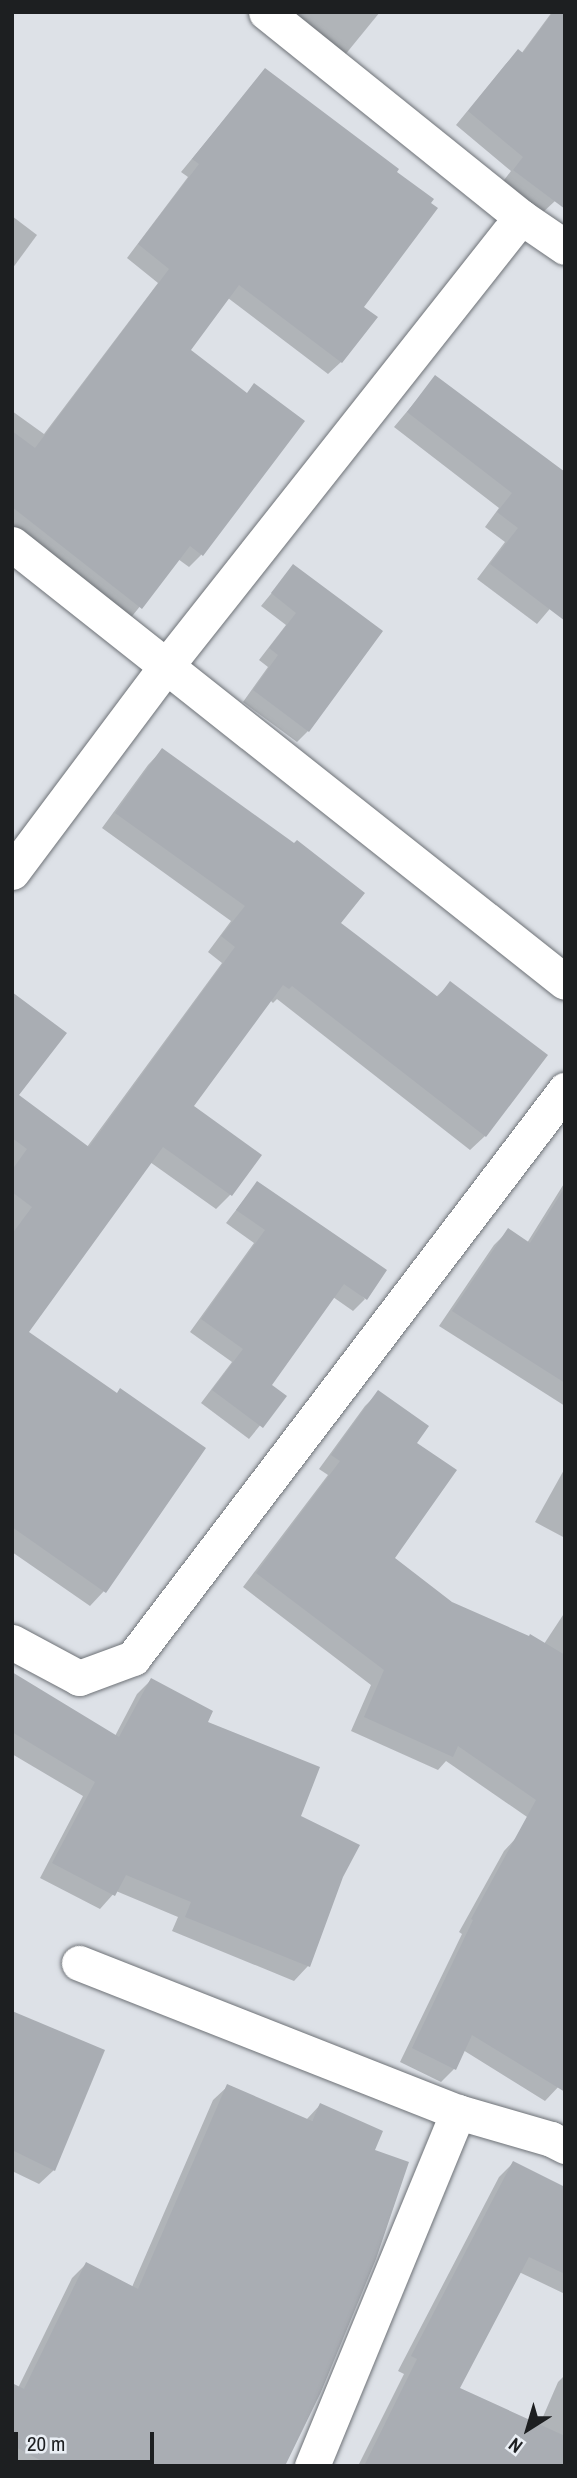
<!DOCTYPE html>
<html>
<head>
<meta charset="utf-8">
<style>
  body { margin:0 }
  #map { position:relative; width:577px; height:2478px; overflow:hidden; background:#dde1e7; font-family:"Archivo Narrow",sans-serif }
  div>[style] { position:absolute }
  .shadow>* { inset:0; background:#0003 }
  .building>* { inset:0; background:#a9adb3 }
  .roads { filter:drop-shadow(0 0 2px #6e7277) drop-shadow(0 0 2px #6e7277) }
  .minor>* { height:35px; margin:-17.5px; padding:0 17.5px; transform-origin:17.5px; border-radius:17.5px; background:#fff }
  span { translate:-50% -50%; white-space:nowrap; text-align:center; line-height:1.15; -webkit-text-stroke:7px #eaeff5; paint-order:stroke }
  .frame { position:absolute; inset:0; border:14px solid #1d1f21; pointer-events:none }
  .north { position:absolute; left:493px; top:2394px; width:70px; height:70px; -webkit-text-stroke:5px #eaeff5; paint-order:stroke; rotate:217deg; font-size:19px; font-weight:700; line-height:28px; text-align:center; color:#1d1f21 }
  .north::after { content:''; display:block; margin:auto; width:24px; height:32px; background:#1d1f21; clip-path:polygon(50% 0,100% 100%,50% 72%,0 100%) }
  .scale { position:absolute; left:14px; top:2432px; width:140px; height:32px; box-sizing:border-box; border:4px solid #1d1f21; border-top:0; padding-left:9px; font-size:21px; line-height:24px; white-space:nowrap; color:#1d1f21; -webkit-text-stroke:5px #eaeff5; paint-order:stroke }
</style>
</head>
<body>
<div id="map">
  <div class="shadow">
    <i style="clip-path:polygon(276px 12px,380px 12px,340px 61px)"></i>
    <i style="clip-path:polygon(552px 12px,565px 12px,555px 201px,541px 214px,501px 184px,511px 171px,456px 125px,505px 65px,518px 51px,521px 54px)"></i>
    <i style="clip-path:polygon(265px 70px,362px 307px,341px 362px,328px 374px,228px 298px,188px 350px,201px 555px,189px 567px,178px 559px,129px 620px,12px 529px,12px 411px,44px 434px,158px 283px,127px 258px,188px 177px,181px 172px)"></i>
    <i style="clip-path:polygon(12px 216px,37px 235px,12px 269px)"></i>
    <i style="clip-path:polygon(436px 377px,561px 472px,565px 468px,565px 591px,537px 624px,477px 579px,505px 542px,485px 527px,499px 508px,394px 427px)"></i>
    <i style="clip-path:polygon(293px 567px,308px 731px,297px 742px,243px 702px,268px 667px,259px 660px,286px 625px,261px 606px)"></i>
    <i style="clip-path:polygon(162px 750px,338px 924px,436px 997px,450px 984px,485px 1136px,470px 1150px,277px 999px,273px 1003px,270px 1000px,192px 1107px,259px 1155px,230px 1195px,216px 1209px,150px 1162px,27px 1332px,104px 1591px,90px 1606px,12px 1552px,12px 994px,17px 1095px,87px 1147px,222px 963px,208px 952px,231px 921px,102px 828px,148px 765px)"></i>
    <i style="clip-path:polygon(565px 1182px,565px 1406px,439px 1326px,494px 1245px,508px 1231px,527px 1243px)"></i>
    <i style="clip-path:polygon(257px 1183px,365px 1299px,353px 1311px,333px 1297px,269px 1385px,284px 1396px,249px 1439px,201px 1403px,232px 1362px,190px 1332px,254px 1243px,226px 1223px)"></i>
    <i style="clip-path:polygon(379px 1392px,414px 1444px,393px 1559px,451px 1603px,544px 1644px,565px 1612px,565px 1778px,530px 1819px,446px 1761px,438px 1770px,351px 1731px,371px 1685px,243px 1587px,328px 1475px,319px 1469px,365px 1406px)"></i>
    <i style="clip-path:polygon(565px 1468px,565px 1538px,535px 1522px)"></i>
    <i style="clip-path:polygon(151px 1680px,205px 1723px,298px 1817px,341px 1876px,308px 1966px,294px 1981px,172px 1931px,178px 1917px,116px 1891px,100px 1909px,40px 1878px,83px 1796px,12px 1754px,12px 1690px,115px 1736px,137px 1694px)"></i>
    <i style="clip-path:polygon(516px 1838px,561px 2084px,545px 2101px,463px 2050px,454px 2069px,441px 2082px,400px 2062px,462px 1934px,459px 1932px,504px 1851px)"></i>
    <i style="clip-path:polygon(12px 2024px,54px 2170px,39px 2184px,12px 2171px)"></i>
    <i style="clip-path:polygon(228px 2086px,306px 2120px,320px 2105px,145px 2466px,12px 2466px,12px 2385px,18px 2388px,72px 2278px,86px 2264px,132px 2287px,213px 2100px)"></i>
    <i style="clip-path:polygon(513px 2163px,565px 2204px,565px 2294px,519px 2272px,458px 2389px,539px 2426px,558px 2382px,565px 2375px,565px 2466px,358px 2466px,404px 2374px,398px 2371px,499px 2177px)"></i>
  </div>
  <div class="building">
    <i style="clip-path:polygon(553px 12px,565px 12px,565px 209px,513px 170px,523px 157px,468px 111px,518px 49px,523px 53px)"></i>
    <i style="clip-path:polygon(265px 68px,399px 169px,397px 172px,434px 199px,431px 203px,438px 208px,364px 307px,378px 317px,342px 363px,239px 285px,191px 350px,247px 393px,254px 383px,305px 421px,203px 556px,190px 546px,142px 609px,12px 507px,12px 431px,35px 448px,169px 269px,138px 244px,199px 164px,192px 159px)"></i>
    <i style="clip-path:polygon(435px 375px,565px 472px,565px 621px,490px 564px,518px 528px,497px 512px,512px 493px,407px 412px)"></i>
    <i style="clip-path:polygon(293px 564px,383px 631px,309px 732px,253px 690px,278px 655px,269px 648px,296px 613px,271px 593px)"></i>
    <i style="clip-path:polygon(162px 748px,294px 843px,297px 840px,365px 893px,341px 923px,438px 997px,450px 981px,548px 1055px,486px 1137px,292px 986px,289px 989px,283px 985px,194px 1106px,262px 1155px,232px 1196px,163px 1147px,29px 1332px,117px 1393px,120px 1388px,206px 1448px,106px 1593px,12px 1527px,12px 1234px,32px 1207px,12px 1192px,12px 1170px,27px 1149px,12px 1138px,12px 992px,67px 1033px,19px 1095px,89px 1147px,235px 947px,221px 936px,245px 906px,115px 813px)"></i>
    <i style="clip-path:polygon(257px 1181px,387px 1270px,367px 1300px,344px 1284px,272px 1385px,287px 1396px,263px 1428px,212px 1390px,243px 1349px,201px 1319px,265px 1230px,236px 1210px)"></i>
    <i style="clip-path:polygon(565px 1187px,565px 1383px,452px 1311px,508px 1228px,530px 1243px)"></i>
    <i style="clip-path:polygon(378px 1390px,429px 1426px,417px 1443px,457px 1470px,395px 1558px,452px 1602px,529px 1636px,530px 1634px,565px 1655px,565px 2092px,472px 2035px,456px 2070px,412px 2048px,473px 1920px,471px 1919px,536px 1800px,458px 1746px,453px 1757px,364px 1717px,384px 1670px,256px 1573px,340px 1461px,331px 1455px)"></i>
    <i style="clip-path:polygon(12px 1672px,119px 1737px,151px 1678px,213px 1711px,208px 1722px,320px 1767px,301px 1816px,360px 1845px,343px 1877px,310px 1967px,185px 1917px,191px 1902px,126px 1875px,115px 1896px,52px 1863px,95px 1782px,12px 1732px)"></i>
    <i style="clip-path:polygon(12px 2011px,105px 2050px,55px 2171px,12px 2150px)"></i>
    <i style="clip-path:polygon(227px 2084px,312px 2121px,320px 2103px,383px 2131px,375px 2150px,409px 2162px,376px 2259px,321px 2392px,285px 2466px,51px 2466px,12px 2445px,12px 2383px,24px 2389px,86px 2262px,138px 2289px)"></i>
    <i style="clip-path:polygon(513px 2161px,565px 2187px,565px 2274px,529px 2257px,460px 2388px,565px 2436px,565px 2466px,364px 2466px,417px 2359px,411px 2356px)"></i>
  </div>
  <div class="roads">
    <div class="minor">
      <i style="left:266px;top:12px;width:327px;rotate:38.8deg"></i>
      <i style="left:521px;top:217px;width:53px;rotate:34.3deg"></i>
      <i style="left:12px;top:544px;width:705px;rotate:38.38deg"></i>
      <i style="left:12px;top:872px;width:259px;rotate:-53.2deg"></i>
      <i style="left:167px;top:665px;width:571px;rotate:-51.68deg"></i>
      <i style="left:12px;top:1642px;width:76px;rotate:28.2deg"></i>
      <i style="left:79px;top:1678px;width:58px;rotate:-20.3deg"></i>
      <i style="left:133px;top:1658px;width:714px;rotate:-52.74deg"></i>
      <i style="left:79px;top:1963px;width:407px;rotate:21.5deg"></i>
      <i style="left:458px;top:2112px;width:97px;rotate:16.2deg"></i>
      <i style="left:551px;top:2139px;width:16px;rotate:27deg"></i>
      <i style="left:312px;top:2466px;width:383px;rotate:-67.6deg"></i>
    </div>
  </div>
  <div class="frame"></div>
  <div class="north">N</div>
  <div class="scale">20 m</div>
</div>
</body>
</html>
